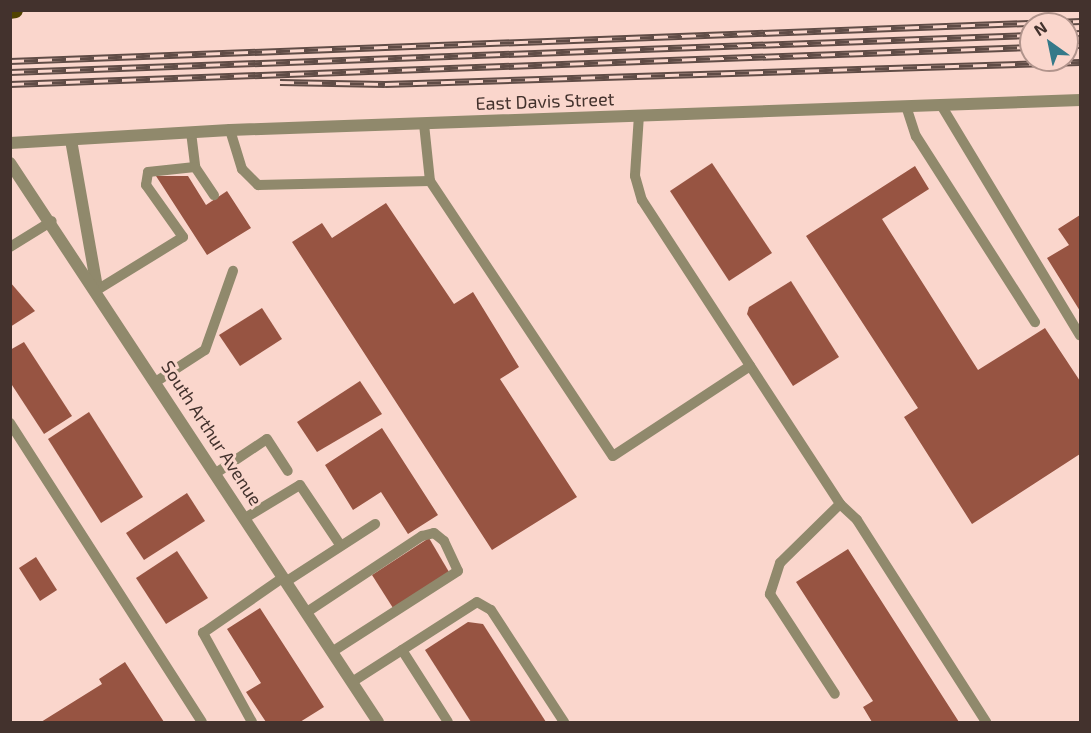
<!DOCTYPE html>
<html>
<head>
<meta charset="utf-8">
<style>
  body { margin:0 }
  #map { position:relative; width:1091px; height:733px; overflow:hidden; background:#fad6cc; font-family:"Exo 2",sans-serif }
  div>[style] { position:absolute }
  .building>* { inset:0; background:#975442 }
  .service>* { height:10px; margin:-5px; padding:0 5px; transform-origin:5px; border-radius:5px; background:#90896c }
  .tertiary>* { height:12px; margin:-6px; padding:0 6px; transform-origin:6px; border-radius:6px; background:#90896c }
  .primary>* { height:15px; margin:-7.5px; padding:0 7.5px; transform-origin:7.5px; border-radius:7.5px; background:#504200 }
  .rail>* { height:7px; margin-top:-3.5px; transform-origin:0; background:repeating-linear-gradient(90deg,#fad6cc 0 14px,#604c46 0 28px); box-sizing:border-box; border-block:2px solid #604c46 }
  span { translate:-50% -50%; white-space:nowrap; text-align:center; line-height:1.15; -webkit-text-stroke:6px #fad6cc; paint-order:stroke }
  .street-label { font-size:18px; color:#43322d }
  .frame { position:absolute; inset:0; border:12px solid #43322d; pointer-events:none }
  .north { position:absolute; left:1019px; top:12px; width:60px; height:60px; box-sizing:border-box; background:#fad6cc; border:2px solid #b1948c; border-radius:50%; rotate:327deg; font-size:16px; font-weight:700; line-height:24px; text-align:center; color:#43322d }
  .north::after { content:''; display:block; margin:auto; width:21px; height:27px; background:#357989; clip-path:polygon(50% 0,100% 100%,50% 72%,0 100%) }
</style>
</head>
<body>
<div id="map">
  <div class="building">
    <i style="clip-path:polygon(712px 163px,772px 253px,729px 281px,670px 191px)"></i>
    <i style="clip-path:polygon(915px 166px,929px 189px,882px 219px,978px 370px,1045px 328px,1080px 381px,1080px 454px,972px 524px,904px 417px,918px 408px,806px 236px)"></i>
    <i style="clip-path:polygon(156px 176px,188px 176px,206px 205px,227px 191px,251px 228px,207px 255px)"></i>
    <i style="clip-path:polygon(386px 203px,454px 304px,473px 292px,519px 367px,500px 379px,577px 497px,492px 550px,292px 242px,322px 223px,332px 238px)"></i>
    <i style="clip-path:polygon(1080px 215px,1080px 311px,1047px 258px,1069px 245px,1058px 229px)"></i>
    <i style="clip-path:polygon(791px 281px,839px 357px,793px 386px,747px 314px,749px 307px)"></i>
    <i style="clip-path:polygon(10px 282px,35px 311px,10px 327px)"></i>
    <i style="clip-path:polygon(262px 308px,282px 339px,240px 366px,219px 335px)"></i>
    <i style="clip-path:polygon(24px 342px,72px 416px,44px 434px,10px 382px,10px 350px)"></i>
    <i style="clip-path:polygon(360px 381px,382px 414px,317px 452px,297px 422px)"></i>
    <i style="clip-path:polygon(89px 412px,143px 497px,101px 523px,48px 439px)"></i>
    <i style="clip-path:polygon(382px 428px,438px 515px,408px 534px,381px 492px,353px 510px,325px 465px)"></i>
    <i style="clip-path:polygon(187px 493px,205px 521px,144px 560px,126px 533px)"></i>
    <i style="clip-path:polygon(429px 538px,449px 572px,393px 608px,372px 575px)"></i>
    <i style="clip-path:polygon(848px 549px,959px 722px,872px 722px,863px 707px,873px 701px,796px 582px)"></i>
    <i style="clip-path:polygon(177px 551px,208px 598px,166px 624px,136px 578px)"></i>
    <i style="clip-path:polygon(36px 557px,57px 590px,40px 601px,19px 568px)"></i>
    <i style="clip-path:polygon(260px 608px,324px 707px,300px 722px,266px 722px,246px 692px,261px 683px,227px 629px)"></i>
    <i style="clip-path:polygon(468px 622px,483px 624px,546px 722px,471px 722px,425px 650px)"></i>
    <i style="clip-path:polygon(125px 662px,164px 722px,41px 722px,102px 684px,99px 679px)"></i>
  </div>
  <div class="service">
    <i style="left:941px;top:105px;width:269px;rotate:58.9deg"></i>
    <i style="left:906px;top:106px;width:32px;rotate:72deg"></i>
    <i style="left:916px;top:136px;width:221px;rotate:57.4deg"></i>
    <i style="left:639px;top:115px;width:61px;rotate:93.8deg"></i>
    <i style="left:635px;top:176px;width:25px;rotate:74deg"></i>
    <i style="left:642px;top:200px;width:363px;rotate:56.9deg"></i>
    <i style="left:840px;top:504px;width:84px;rotate:135.5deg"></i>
    <i style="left:780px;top:563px;width:33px;rotate:108deg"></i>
    <i style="left:770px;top:594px;width:119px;rotate:57deg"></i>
    <i style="left:424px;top:124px;width:57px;rotate:84deg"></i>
    <i style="left:430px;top:181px;width:330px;rotate:56.4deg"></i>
    <i style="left:613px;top:456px;width:164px;rotate:-33.3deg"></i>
    <i style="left:230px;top:130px;width:41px;rotate:72.9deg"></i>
    <i style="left:242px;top:169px;width:23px;rotate:45deg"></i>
    <i style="left:258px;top:185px;width:172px;rotate:-1.3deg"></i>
    <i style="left:191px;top:132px;width:35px;rotate:83deg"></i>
    <i style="left:10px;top:247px;width:49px;rotate:-31.8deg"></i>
    <i style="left:97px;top:290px;width:101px;rotate:-31.6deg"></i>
    <i style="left:183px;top:237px;width:64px;rotate:-125.4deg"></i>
    <i style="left:146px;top:185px;width:13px;rotate:-81deg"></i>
    <i style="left:148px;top:172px;width:47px;rotate:-6.1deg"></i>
    <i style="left:195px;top:167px;width:34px;rotate:56deg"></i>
    <i style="left:157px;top:381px;width:57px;rotate:-32.9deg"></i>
    <i style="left:205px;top:350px;width:84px;rotate:-70.5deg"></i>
    <i style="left:10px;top:423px;width:355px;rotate:57.3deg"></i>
    <i style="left:216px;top:473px;width:61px;rotate:-33.7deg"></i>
    <i style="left:267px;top:439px;width:38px;rotate:57deg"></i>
    <i style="left:840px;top:504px;width:23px;rotate:43deg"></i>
    <i style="left:857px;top:520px;width:240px;rotate:57.4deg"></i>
    <i style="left:245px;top:518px;width:64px;rotate:-31deg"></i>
    <i style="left:300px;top:485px;width:73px;rotate:56.1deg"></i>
    <i style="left:287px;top:581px;width:105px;rotate:-32.9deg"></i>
    <i style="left:307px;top:612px;width:138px;rotate:-33.5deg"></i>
    <i style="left:422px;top:536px;width:12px;rotate:-14deg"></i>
    <i style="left:434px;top:533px;width:13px;rotate:39deg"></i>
    <i style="left:444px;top:541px;width:33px;rotate:65deg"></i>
    <i style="left:458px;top:571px;width:150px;rotate:147.3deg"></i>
    <i style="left:402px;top:650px;width:85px;rotate:57.4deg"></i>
    <i style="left:352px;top:682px;width:148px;rotate:-32.6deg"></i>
    <i style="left:477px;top:602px;width:16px;rotate:30deg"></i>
    <i style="left:491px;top:610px;width:134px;rotate:56.9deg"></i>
    <i style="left:252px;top:722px;width:102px;rotate:-118.8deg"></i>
    <i style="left:203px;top:633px;width:98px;rotate:-34.7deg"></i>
  </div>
  <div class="tertiary">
    <i style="left:71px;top:140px;width:144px;rotate:80deg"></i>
    <i style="left:10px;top:143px;width:220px;rotate:-3.4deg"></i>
    <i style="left:230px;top:130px;width:851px;rotate:-2.02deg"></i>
    <i style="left:10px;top:163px;width:669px;rotate:56.64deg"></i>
  </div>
  <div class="primary">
    <i style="left:10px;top:11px;width:5px;rotate:-11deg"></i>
  </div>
  <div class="rail">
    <i style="left:1067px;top:34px;width:13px;rotate:-4deg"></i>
    <i style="left:1067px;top:45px;width:13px"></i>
    <i style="left:10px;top:61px;width:1071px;rotate:-2.14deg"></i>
    <i style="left:10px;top:72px;width:1022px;rotate:-2.08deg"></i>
    <i style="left:280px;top:82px;width:105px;rotate:1.1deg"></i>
    <i style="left:385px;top:84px;width:695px;rotate:-1.81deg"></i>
    <i style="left:10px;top:84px;width:1022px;rotate:-2.08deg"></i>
  </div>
  <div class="street-label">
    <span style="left:545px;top:101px;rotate:-2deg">East Davis Street</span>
    <span style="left:212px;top:433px;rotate:57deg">South Arthur Avenue</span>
  </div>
  <div class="frame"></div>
  <div class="north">N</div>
</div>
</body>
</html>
